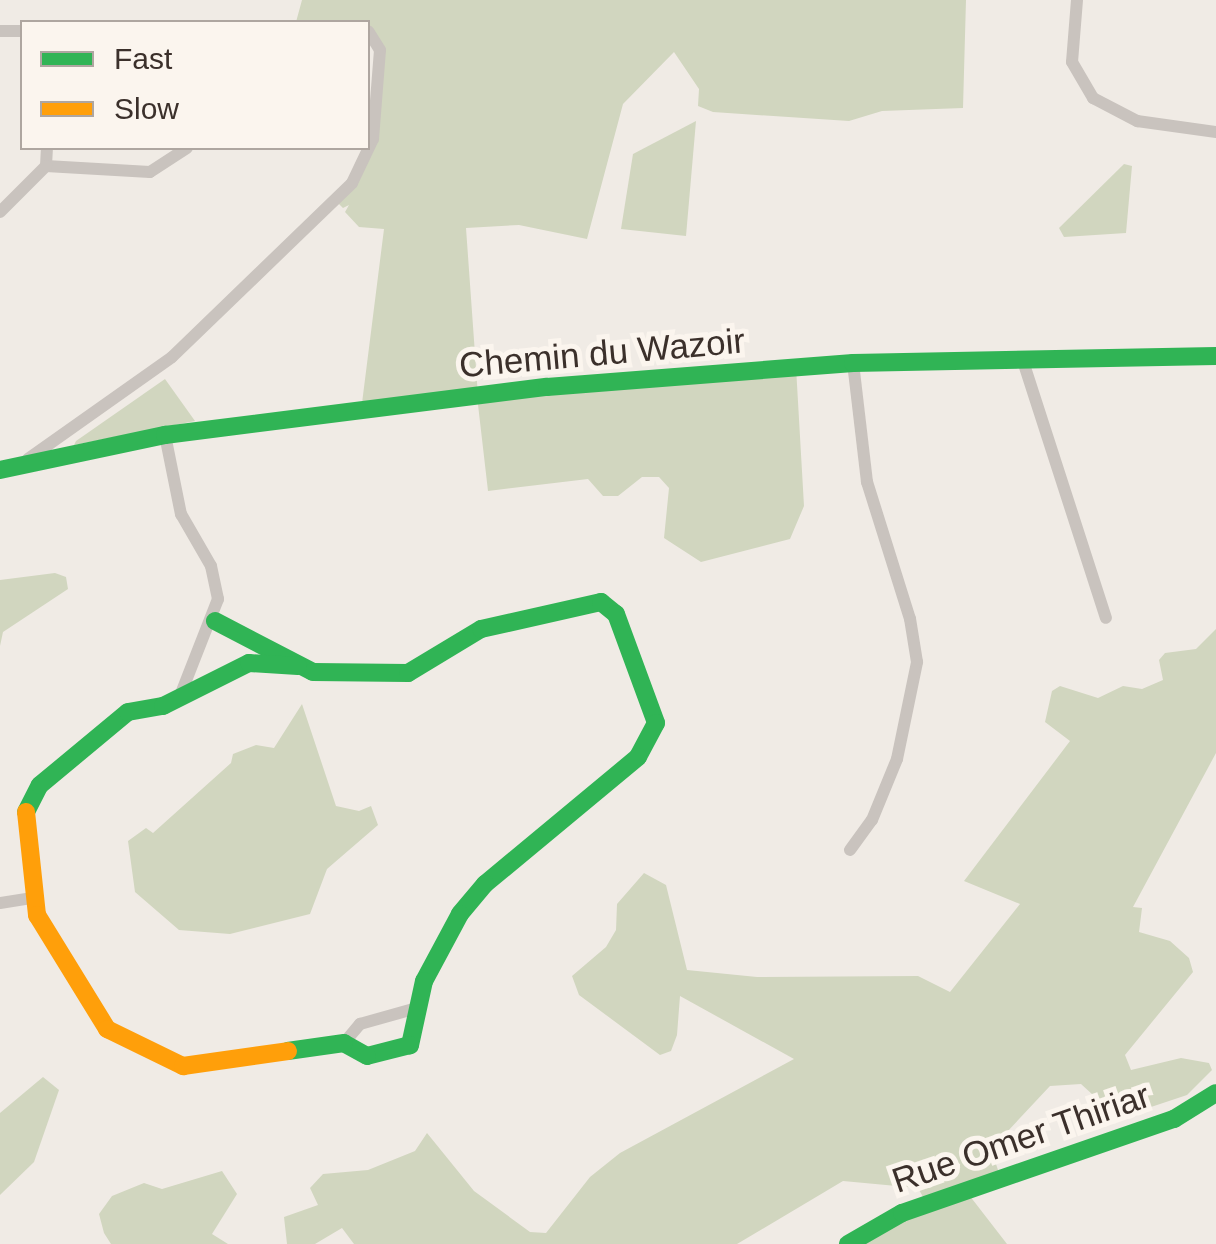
<!DOCTYPE html>
<html>
<head>
<meta charset="utf-8">
<style>
  body { margin:0 }
  #map { position:relative; width:1216px; height:1244px; overflow:hidden; background:#f0ebe5; font-family:Arial,sans-serif }
  div>[style] { position:absolute }
  .green>* { inset:0; background:#d1d6bf }
  .street>* { height:12px; margin:-6px; padding:0 6px; transform-origin:6px; border-radius:6px; background:#c9c3be }
  .fast>* { height:18px; margin:-9px; padding:0 9px; transform-origin:9px; border-radius:9px; background:#30b455 }
  .slow>* { height:18px; margin:-9px; padding:0 9px; transform-origin:9px; border-radius:9px; background:#ff9f0a }
  span { translate:-50% -50%; white-space:nowrap; text-align:center; line-height:1.15; -webkit-text-stroke:10px #fbf5ee; paint-order:stroke }
  .street-label { font-size:35px; color:#3b302b }
  .legend { position:absolute; left:20px; top:20px; width:350px; height:130px; box-sizing:border-box; background:#fbf5ee; border:2px solid #aea6a0; margin:0; padding:12px 18px; list-style:none; font-size:30px; color:#3b302b }
  .legend li { display:flex; align-items:center; gap:20px; height:50px }
  .legend b { width:50px; border:2px solid #aea6a0 }
</style>
</head>
<body>
<div id="map">
  <div class="green">
    <i style="clip-path:polygon(302px 0,966px 0,963px 108px,882px 111px,849px 121px,713px 112px,698px 106px,699px 89px,674px 52px,623px 104px,587px 239px,519px 225px,466px 228px,478px 396px,796px 367px,804px 506px,790px 539px,701px 562px,664px 538px,669px 488px,659px 477px,642px 477px,618px 496px,603px 496px,588px 479px,488px 491px,477px 396px,361px 411px,384px 229px,359px 227px,345px 212px,349px 205px,343px 208px,336px 201px,369px 150px,380px 50px,368px 22px,296px 22px)"></i>
    <i style="clip-path:polygon(696px 121px,686px 236px,621px 229px,633px 154px)"></i>
    <i style="clip-path:polygon(1124px 164px,1132px 166px,1126px 233px,1064px 237px,1059px 228px)"></i>
    <i style="clip-path:polygon(165px 379px,195px 421px,74px 445px,76px 441px)"></i>
    <i style="clip-path:polygon(55px 573px,66px 577px,68px 589px,3px 632px,0 646px,0 580px)"></i>
    <i style="clip-path:polygon(1216px 629px,1216px 753px,1133px 907px,1142px 908px,1139px 932px,1170px 941px,1189px 958px,1193px 972px,1125px 1055px,1131px 1070px,1181px 1058px,1209px 1063px,1212px 1070px,1187px 1095px,1145px 1109px,1105px 1106px,1081px 1084px,1050px 1086px,991px 1149px,1001px 1179px,966px 1191px,1007px 1244px,848px 1244px,927px 1204px,918px 1188px,843px 1181px,737px 1244px,354px 1244px,342px 1228px,315px 1244px,287px 1244px,284px 1217px,318px 1205px,310px 1188px,323px 1174px,368px 1170px,415px 1151px,427px 1133px,474px 1191px,530px 1232px,546px 1233px,590px 1177px,620px 1153px,794px 1059px,680px 996px,677px 1035px,671px 1051px,660px 1055px,579px 995px,572px 976px,606px 947px,616px 930px,617px 904px,644px 873px,666px 885px,687px 970px,757px 977px,918px 976px,950px 992px,1020px 904px,964px 881px,1070px 741px,1045px 722px,1052px 691px,1060px 686px,1098px 698px,1123px 686px,1142px 689px,1163px 680px,1159px 660px,1165px 653px,1196px 649px)"></i>
    <i style="clip-path:polygon(302px 704px,336px 806px,359px 811px,371px 806px,378px 825px,327px 869px,310px 914px,230px 934px,179px 930px,135px 892px,128px 841px,146px 828px,153px 833px,231px 763px,233px 754px,256px 745px,274px 748px)"></i>
    <i style="clip-path:polygon(43px 1077px,59px 1090px,34px 1162px,0 1195px,0 1113px)"></i>
    <i style="clip-path:polygon(222px 1171px,237px 1194px,212px 1234px,228px 1244px,111px 1244px,104px 1233px,99px 1214px,112px 1196px,144px 1183px,162px 1189px)"></i>
  </div>
  <div class="street">
    <i style="left:1077px;top:0;width:62px;rotate:94.6deg"></i>
    <i style="left:1072px;top:62px;width:42px;rotate:59.7deg"></i>
    <i style="left:1093px;top:98px;width:50px;rotate:27.6deg"></i>
    <i style="left:1137px;top:121px;width:80px;rotate:7.9deg"></i>
    <i style="left:0;top:31px;width:22px"></i>
    <i style="left:46px;top:166px;width:104px;rotate:3.3deg"></i>
    <i style="left:150px;top:172px;width:44px;rotate:-33deg"></i>
    <i style="left:46px;top:166px;width:18px;rotate:-87deg"></i>
    <i style="left:0;top:212px;width:65px;rotate:-45deg"></i>
    <i style="left:1022px;top:358px;width:273px;rotate:72.1deg"></i>
    <i style="left:165px;top:435px;width:81px;rotate:78.6deg"></i>
    <i style="left:181px;top:514px;width:60px;rotate:60deg"></i>
    <i style="left:211px;top:566px;width:34px;rotate:78deg"></i>
    <i style="left:218px;top:599px;width:104px;rotate:111.4deg"></i>
    <i style="left:28px;top:459px;width:176px;rotate:-35.3deg"></i>
    <i style="left:172px;top:357px;width:250px;rotate:-44deg"></i>
    <i style="left:352px;top:183px;width:49px;rotate:-64.5deg"></i>
    <i style="left:373px;top:139px;width:89px;rotate:-85.5deg"></i>
    <i style="left:380px;top:50px;width:22px;rotate:-122deg"></i>
    <i style="left:850px;top:850px;width:37px;rotate:-54deg"></i>
    <i style="left:872px;top:820px;width:66px;rotate:-67.7deg"></i>
    <i style="left:897px;top:759px;width:99px;rotate:-78.3deg"></i>
    <i style="left:917px;top:662px;width:44px;rotate:-99.2deg"></i>
    <i style="left:910px;top:619px;width:144px;rotate:-107.4deg"></i>
    <i style="left:867px;top:482px;width:120px;rotate:-96.7deg"></i>
    <i style="left:0;top:903px;width:33px;rotate:-9deg"></i>
    <i style="left:344px;top:1043px;width:25px;rotate:-50deg"></i>
    <i style="left:360px;top:1024px;width:59px;rotate:-15.7deg"></i>
  </div>
  <div class="fast">
    <i style="left:0;top:470px;width:169px;rotate:-12deg"></i>
    <i style="left:165px;top:435px;width:385px;rotate:-7.2deg"></i>
    <i style="left:547px;top:387px;width:307px;rotate:-4.5deg"></i>
    <i style="left:853px;top:363px;width:363px;rotate:-1.1deg"></i>
    <i style="left:215px;top:621px;width:110px;rotate:27.5deg"></i>
    <i style="left:313px;top:672px;width:95px;rotate:0.6deg"></i>
    <i style="left:408px;top:673px;width:85px;rotate:-31.1deg"></i>
    <i style="left:481px;top:629px;width:123px;rotate:-12.7deg"></i>
    <i style="left:601px;top:602px;width:19px;rotate:39deg"></i>
    <i style="left:616px;top:614px;width:116px;rotate:69.8deg"></i>
    <i style="left:656px;top:723px;width:38px;rotate:118deg"></i>
    <i style="left:638px;top:757px;width:199px;rotate:140.3deg"></i>
    <i style="left:485px;top:884px;width:39px;rotate:130deg"></i>
    <i style="left:460px;top:914px;width:76px;rotate:118.2deg"></i>
    <i style="left:424px;top:981px;width:66px;rotate:102.3deg"></i>
    <i style="left:410px;top:1045px;width:44px;rotate:165.7deg"></i>
    <i style="left:367px;top:1056px;width:26px;rotate:-151deg"></i>
    <i style="left:344px;top:1043px;width:57px;rotate:171.9deg"></i>
    <i style="left:26px;top:812px;width:30px;rotate:-63deg"></i>
    <i style="left:40px;top:785px;width:114px;rotate:-39.7deg"></i>
    <i style="left:128px;top:712px;width:36px;rotate:-10deg"></i>
    <i style="left:163px;top:706px;width:96px;rotate:-26.6deg"></i>
    <i style="left:249px;top:663px;width:49px;rotate:3.5deg"></i>
    <i style="left:848px;top:1244px;width:62px;rotate:-29.9deg"></i>
    <i style="left:902px;top:1213px;width:288px;rotate:-19.1deg"></i>
    <i style="left:1174px;top:1119px;width:49px;rotate:-31.8deg"></i>
  </div>
  <div class="slow">
    <i style="left:26px;top:812px;width:104px;rotate:83.9deg"></i>
    <i style="left:37px;top:915px;width:134px;rotate:58.4deg"></i>
    <i style="left:107px;top:1029px;width:85px;rotate:26deg"></i>
    <i style="left:183px;top:1066px;width:106px;rotate:-8.1deg"></i>
  </div>
  <div class="street-label">
    <span style="left:602px;top:353px;rotate:-5deg">Chemin du Wazoir</span>
    <span style="left:1021px;top:1138px;rotate:-19deg">Rue Omer Thiriar</span>
  </div>
  <ul class="legend">
  <li><b style="height:12px;background:#30b455"></b>Fast</li>
  <li><b style="height:12px;background:#ff9f0a"></b>Slow</li>
  </ul>
</div>
</body>
</html>
